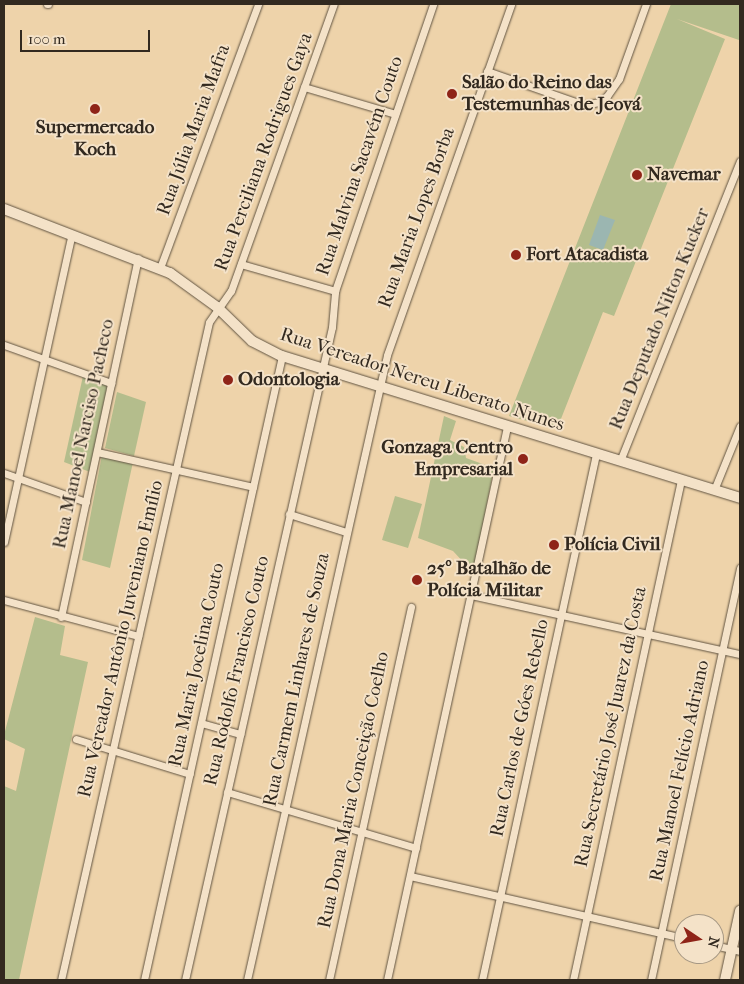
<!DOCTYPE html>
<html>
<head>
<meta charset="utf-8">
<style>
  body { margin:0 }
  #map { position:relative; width:744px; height:984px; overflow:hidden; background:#eed3aa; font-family:"IM FELL French Canon",serif }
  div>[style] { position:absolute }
  .green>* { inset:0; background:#b4bd8c }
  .water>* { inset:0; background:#9bb6b1 }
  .roads { filter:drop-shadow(0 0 1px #615442) drop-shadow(0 0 1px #615442) }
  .street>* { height:7px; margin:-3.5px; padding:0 3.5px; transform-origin:3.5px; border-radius:3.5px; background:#f4e2c8 }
  .secondary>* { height:10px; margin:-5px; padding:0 5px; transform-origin:5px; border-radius:5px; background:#f4e2c8 }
  .dots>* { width:14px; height:14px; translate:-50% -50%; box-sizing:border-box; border:2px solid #f4e2c8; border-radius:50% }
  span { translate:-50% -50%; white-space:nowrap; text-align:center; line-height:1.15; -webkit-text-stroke:4px #f4e2c8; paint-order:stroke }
  .poi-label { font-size:19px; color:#32291f; font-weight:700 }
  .left { translate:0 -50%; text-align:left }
  .right { translate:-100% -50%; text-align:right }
  .street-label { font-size:19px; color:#32291f }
  .frame { position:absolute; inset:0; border:5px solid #32291f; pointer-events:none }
  .north { position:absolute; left:674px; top:914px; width:50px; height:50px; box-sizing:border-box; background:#f4e2c8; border:1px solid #a69884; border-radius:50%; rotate:102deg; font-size:14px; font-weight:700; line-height:20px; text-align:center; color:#32291f }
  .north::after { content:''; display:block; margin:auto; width:18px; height:22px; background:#8f2418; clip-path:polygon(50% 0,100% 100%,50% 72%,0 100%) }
  .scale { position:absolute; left:20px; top:30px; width:130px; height:22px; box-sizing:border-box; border:2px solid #32291f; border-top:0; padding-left:6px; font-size:15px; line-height:18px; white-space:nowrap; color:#32291f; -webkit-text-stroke:4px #f4e2c8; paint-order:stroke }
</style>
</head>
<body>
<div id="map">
  <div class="green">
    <i style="clip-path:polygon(671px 4px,740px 4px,739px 40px,677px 19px,725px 39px,614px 316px,603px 312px,557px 429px,509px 416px)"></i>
    <i style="clip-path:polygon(83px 376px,109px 384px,90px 472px,64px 462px)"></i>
    <i style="clip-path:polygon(117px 392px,146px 402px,134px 456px,105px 448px)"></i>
    <i style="clip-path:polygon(444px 416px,456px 421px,450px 440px,464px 447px,466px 458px,494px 468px,475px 565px,466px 565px,453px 551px,418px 538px)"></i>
    <i style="clip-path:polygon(102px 455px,133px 462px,110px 568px,82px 560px)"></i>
    <i style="clip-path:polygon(395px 496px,422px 504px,408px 548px,382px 540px)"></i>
    <i style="clip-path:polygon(35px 617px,65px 626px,60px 655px,88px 662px,19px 980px,4px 980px,4px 786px,16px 791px,25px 749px,4px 739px,4px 735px)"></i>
  </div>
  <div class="water">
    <i style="clip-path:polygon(600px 215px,615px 220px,603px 250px,589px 245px)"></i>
  </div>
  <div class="roads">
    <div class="street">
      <i style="left:47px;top:4px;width:1px"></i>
      <i style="left:487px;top:71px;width:103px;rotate:19.3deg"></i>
      <i style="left:584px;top:105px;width:15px;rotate:-11deg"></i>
      <i style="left:599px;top:102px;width:10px;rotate:-37deg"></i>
      <i style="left:607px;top:96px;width:21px;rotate:-55deg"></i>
      <i style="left:619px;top:79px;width:80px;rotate:-70.2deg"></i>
      <i style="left:304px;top:87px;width:95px;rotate:16.5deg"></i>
      <i style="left:241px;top:264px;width:98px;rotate:16deg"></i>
      <i style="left:160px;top:268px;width:282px;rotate:-69.6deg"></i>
      <i style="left:4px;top:345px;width:114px;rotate:19.6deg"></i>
      <i style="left:97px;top:452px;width:160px;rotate:12.6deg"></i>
      <i style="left:620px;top:461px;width:323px;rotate:-68.2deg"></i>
      <i style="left:4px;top:473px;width:87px;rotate:19.5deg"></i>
      <i style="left:714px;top:490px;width:69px;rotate:-67.9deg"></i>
      <i style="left:289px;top:514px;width:60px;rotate:17.5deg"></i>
      <i style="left:4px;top:542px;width:315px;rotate:-77.6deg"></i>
      <i style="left:471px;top:595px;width:275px;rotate:12.4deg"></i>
      <i style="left:4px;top:600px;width:139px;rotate:15deg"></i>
      <i style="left:61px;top:617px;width:367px;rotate:-77.9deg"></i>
      <i style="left:201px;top:723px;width:41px;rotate:15.8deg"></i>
      <i style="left:76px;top:739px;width:119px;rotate:17.1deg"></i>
      <i style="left:227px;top:792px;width:197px;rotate:16.5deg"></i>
      <i style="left:410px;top:876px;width:281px;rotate:12.8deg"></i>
      <i style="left:714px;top:945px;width:27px;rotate:13deg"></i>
      <i style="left:61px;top:980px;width:674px;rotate:-77.32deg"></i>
      <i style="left:209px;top:322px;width:38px;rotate:-55deg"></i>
      <i style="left:231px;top:291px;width:305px;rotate:-70.3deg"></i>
      <i style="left:144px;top:980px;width:639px;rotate:-77.53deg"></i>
      <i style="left:185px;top:980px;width:669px;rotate:-77.31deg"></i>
      <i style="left:332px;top:327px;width:36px;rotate:-85deg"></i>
      <i style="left:335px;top:291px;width:303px;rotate:-71.1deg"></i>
      <i style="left:247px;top:980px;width:640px;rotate:-77.37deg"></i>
      <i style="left:387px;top:355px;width:372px;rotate:-70.5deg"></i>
      <i style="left:329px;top:980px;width:382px;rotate:-77.6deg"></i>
      <i style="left:387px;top:980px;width:566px;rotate:-77.76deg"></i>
      <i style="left:482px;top:980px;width:538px;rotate:-77.77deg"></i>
      <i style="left:573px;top:980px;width:512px;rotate:-77.81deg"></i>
      <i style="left:651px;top:980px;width:422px;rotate:-77.8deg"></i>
    </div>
    <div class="secondary">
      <i style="left:4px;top:209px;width:178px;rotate:21.1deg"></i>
      <i style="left:170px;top:273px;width:58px;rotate:35.9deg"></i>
      <i style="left:217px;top:307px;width:49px;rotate:44.2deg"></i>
      <i style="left:252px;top:341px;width:34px;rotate:27deg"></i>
      <i style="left:282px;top:356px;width:480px;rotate:17.2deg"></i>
      <i style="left:725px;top:980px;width:71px;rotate:-77.7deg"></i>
    </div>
  </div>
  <div class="dots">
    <i style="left:452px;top:94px;background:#8f2418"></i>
    <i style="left:95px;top:109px;background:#8f2418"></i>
    <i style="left:637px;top:175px;background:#8f2418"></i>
    <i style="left:516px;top:255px;background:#8f2418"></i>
    <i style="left:228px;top:380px;background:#8f2418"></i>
    <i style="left:523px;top:459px;background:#8f2418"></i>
    <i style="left:554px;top:545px;background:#8f2418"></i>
    <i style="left:417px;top:580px;background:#8f2418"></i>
  </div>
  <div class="poi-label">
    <span class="left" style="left:462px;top:94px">Salão do Reino das<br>Testemunhas de Jeová</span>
    <span style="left:95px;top:139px">Supermercado<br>Koch</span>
    <span class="left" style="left:647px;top:175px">Navemar</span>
    <span class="left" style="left:526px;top:255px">Fort Atacadista</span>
    <span class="left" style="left:238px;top:380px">Odontologia</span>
    <span class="right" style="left:513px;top:459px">Gonzaga Centro<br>Empresarial</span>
    <span class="left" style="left:564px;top:545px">Polícia Civil</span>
    <span class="left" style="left:427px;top:580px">25º Batalhão de<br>Polícia Militar</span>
  </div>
  <div class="street-label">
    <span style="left:194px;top:130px;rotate:-70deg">Rua Júlia Maria Mafra</span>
    <span style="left:264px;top:152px;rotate:-70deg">Rua Perciliana Rodrigues Gaya</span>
    <span style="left:360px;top:166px;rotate:-71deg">Rua Malvina Sacavém Couto</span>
    <span style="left:417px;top:218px;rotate:-70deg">Rua Maria Lopes Borba</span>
    <span style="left:660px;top:319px;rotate:-68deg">Rua Deputado Nilton Kucker</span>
    <span style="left:422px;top:380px;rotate:18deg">Rua Vereador Nereu Liberato Nunes</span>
    <span style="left:84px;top:434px;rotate:-78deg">Rua Manoel Narciso Pacheco</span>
    <span style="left:121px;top:639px;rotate:-77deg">Rua Vereador Antônio Juveniano Emílio</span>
    <span style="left:197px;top:665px;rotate:-78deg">Rua Maria Jocelina Couto</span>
    <span style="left:237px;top:671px;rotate:-77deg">Rua Rodolfo Francisco Couto</span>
    <span style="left:297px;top:680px;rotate:-78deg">Rua Carmem Linhares de Souza</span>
    <span style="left:611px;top:727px;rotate:-78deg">Rua Secretário José Juarez da Costa</span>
    <span style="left:520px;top:728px;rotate:-78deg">Rua Carlos de Góes Rebello</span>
    <span style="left:680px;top:771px;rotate:-78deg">Rua Manoel Felício Adriano</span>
    <span style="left:354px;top:790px;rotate:-78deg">Rua Dona Maria Conceição Coelho</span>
  </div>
  <div class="frame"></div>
  <div class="north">N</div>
  <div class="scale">100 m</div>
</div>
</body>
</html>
